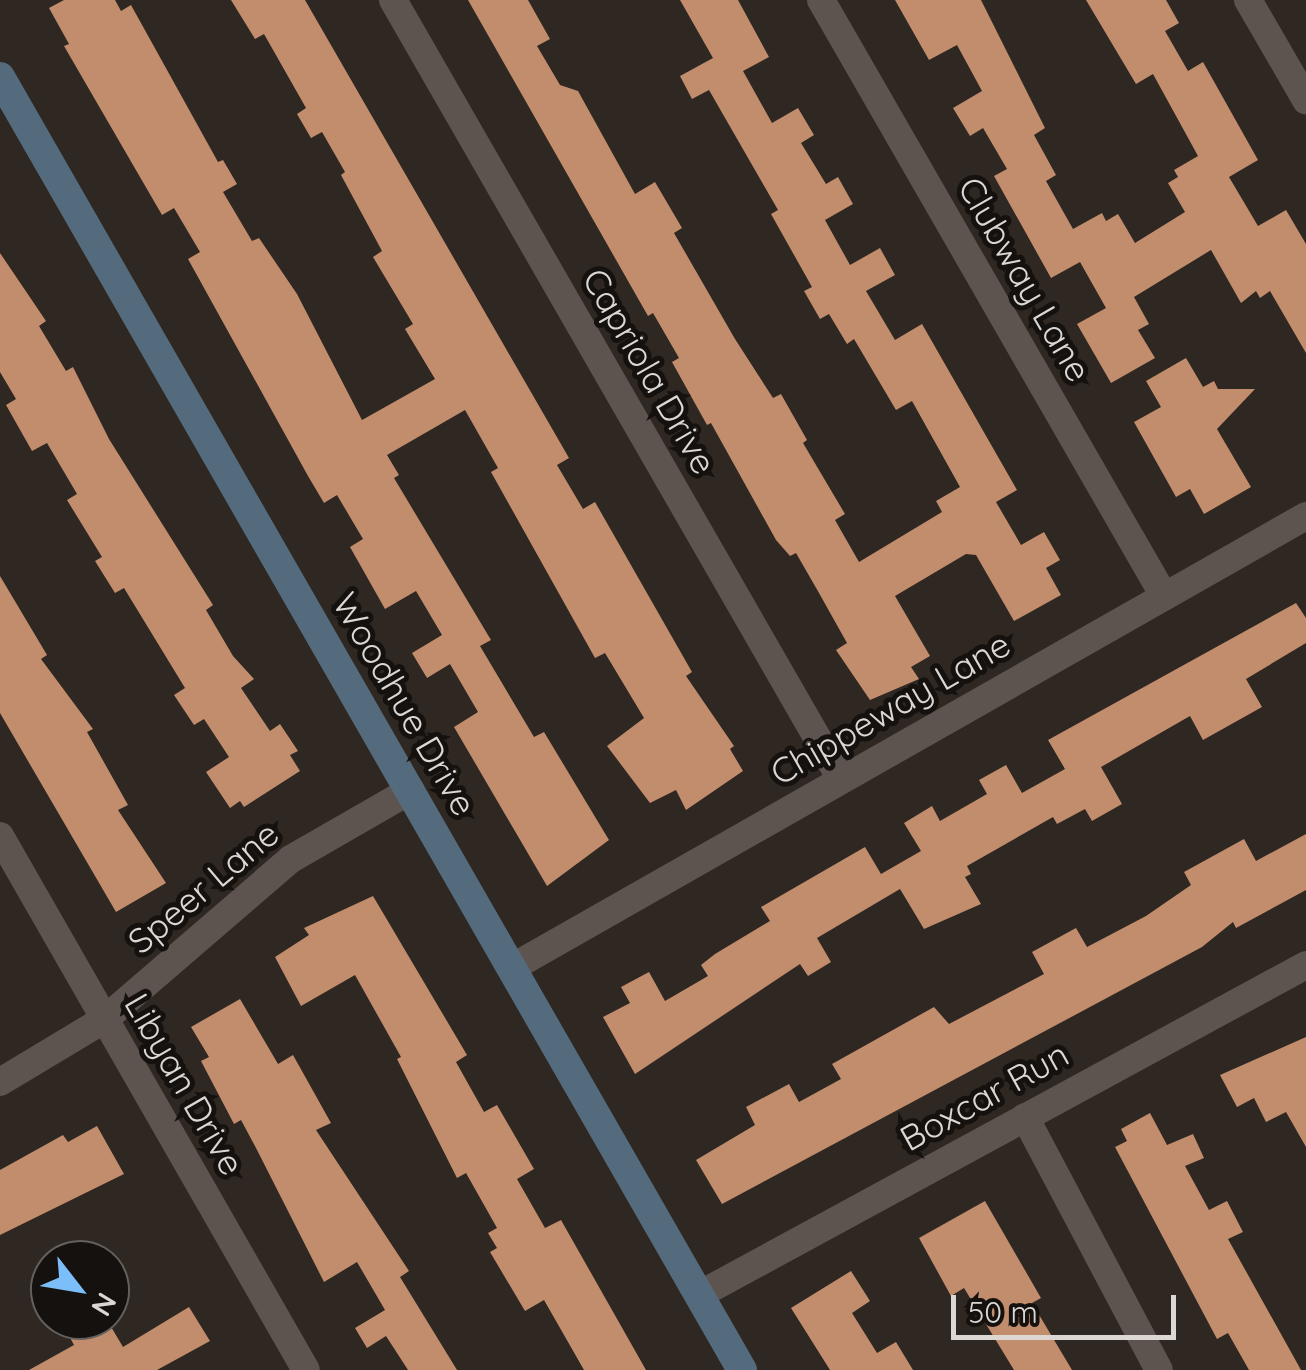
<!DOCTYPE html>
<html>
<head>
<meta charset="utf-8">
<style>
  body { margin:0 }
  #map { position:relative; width:1306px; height:1370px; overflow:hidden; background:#2f2722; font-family:Quicksand,sans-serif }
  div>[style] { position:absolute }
  .building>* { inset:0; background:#c28d6d }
  .street>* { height:28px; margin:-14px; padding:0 14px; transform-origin:14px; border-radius:14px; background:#5e544f }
  .secondary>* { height:30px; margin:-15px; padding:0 15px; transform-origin:15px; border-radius:15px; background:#546b7e }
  span { translate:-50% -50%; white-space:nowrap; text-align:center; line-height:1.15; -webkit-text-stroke:10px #14110e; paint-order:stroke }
  .street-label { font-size:35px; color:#ddd7d4 }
  .north { position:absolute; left:30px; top:1240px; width:100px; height:100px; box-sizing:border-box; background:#14110e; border:2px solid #64605d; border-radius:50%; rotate:121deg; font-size:28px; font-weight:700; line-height:40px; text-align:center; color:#ddd7d4 }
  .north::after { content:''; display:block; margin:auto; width:35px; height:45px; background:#7bbef9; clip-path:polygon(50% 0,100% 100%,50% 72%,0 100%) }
  .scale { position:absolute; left:951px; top:1295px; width:225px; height:45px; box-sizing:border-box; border:5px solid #ddd7d4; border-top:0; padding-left:12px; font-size:30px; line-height:35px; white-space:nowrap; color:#ddd7d4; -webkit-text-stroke:8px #14110e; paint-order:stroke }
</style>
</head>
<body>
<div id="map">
  <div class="building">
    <i style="clip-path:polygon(64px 0,115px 0,121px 11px,131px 5px,218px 162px,223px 160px,237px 184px,223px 192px,252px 241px,259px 238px,297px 294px,362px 420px,435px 379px,405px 329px,413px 324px,373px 257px,382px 251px,341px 175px,345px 172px,322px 132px,311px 138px,297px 114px,306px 108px,264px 34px,255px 39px,231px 0,305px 0,569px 458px,557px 465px,583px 509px,595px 502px,692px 672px,686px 676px,734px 746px,730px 749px,743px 771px,686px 810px,676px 790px,650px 803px,607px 746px,644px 718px,605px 653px,595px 658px,491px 472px,498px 468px,465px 410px,387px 455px,399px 475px,394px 478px,491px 640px,480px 646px,534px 737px,544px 732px,609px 840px,547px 886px,454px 727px,478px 712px,450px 664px,427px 678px,412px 653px,442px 635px,416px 591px,385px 609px,350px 547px,363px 539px,337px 495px,324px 503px,308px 476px,188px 259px,200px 252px,174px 208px,162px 215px,64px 46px,69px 44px,49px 8px)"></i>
    <i style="clip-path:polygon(468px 0,528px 0,550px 39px,537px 46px,560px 85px,578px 91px,635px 194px,655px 182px,682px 228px,674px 233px,735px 339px,773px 398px,781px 394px,807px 440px,803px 443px,845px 514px,835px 520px,859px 562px,942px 512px,936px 501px,960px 487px,912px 401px,896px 410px,854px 339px,847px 344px,829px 314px,820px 319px,804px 291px,812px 287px,771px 214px,778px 210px,709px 90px,692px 99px,680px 76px,713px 58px,680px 0,738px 0,769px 57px,743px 71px,772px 123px,798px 108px,814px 135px,801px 143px,826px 184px,838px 177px,853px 204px,825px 220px,850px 265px,880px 248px,895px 275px,866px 291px,895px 340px,922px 324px,1017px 490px,996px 502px,1021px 545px,1044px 532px,1060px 560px,1046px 568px,1061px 595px,1014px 621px,976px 555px,966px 554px,895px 596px,930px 656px,911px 667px,919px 679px,870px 700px,836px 650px,847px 643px,819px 593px,796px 553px,790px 556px,776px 540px,711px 423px,707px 425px,672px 362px,679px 358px,653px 313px,648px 316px)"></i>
    <i style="clip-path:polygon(895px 0,981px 0,1045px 128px,1034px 135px,1056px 175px,1046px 181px,1073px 229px,1102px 213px,1106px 221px,1118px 214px,1135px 243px,1185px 212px,1168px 183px,1178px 177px,1174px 170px,1198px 156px,1153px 74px,1136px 84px,1086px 0,1166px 0,1179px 23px,1165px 31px,1188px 71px,1203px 62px,1258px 160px,1229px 177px,1258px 226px,1286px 210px,1306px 244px,1306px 353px,1270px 291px,1260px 298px,1256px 291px,1241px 303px,1211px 250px,1134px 297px,1149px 324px,1138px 330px,1155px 358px,1111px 383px,1077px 324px,1106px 308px,1080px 262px,1051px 278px,994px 176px,1007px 169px,983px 128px,970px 136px,953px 108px,982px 91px,957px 45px,929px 60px)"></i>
    <i style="clip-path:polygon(0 253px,46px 321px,39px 326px,66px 371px,73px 367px,109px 439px,213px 605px,206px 610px,233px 656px,254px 679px,241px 688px,270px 731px,280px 724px,298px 751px,290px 755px,300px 771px,244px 807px,240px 801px,230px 808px,206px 772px,229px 757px,204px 719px,194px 725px,174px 695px,185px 688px,124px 588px,115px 593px,95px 561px,102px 557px,67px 500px,77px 494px,47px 443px,32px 451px,6px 405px,16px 399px,0 372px)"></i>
    <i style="clip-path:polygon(1186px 358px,1203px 387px,1214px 381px,1218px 389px,1255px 389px,1217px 429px,1251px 487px,1204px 514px,1190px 489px,1176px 497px,1134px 422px,1161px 407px,1146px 381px)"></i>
    <i style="clip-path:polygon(0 576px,47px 655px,41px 659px,93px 729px,87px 732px,128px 805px,118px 810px,166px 883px,116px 912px,0 713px)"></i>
    <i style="clip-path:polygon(1296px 603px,1306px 618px,1306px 643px,1246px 679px,1262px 707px,1203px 740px,1190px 716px,1101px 767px,1122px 804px,1092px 821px,1085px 809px,1057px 824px,1053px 817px,967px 866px,971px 874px,965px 877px,981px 904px,924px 929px,900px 889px,817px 938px,831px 962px,808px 976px,800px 964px,635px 1074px,603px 1017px,630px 1003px,621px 987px,649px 972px,665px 1001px,708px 976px,701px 965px,715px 954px,770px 921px,761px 907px,865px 847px,881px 874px,921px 851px,904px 823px,932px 806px,940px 821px,987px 794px,979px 780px,1006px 765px,1022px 793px,1065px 769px,1048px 740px)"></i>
    <i style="clip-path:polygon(1306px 834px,1306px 890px,1236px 928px,1233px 922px,1202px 947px,722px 1204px,696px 1160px,755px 1125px,746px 1107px,789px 1084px,799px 1102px,841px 1079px,832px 1064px,934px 1007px,949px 1024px,1044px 974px,1032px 952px,1076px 928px,1087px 947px,1146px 916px,1191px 885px,1184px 872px,1244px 839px,1256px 861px)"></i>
    <i style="clip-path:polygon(373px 896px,467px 1055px,456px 1062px,484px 1112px,497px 1105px,534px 1169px,517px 1179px,545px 1228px,561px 1220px,646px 1370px,584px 1370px,544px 1300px,525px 1311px,490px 1252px,497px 1248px,488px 1233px,497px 1228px,466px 1173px,457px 1178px,397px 1059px,401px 1057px,355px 975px,301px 1006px,275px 957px,309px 935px,304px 928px)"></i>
    <i style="clip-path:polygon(240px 999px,278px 1064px,293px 1055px,331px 1123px,316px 1130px,409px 1271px,400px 1277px,457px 1370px,408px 1370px,386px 1336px,367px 1348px,355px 1328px,385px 1310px,357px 1262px,324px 1282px,256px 1148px,241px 1120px,234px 1124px,201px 1061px,209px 1057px,191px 1027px)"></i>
    <i style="clip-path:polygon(1306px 1037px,1306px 1147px,1286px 1112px,1266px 1122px,1254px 1098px,1237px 1107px,1220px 1075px)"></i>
    <i style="clip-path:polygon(1150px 1113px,1167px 1145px,1193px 1134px,1204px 1158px,1185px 1166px,1209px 1210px,1227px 1201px,1243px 1232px,1228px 1239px,1301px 1370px,1249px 1370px,1228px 1333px,1217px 1339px,1115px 1147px,1127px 1141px,1121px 1129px)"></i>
    <i style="clip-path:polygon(97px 1126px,124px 1174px,0 1235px,0 1170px,63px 1135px,68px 1142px)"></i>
    <i style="clip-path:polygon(985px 1201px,1041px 1298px,1032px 1303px,1072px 1370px,1014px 1370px,964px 1288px,951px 1296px,919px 1238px)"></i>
    <i style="clip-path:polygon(851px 1271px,870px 1301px,852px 1313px,877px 1353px,896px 1342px,913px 1370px,830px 1370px,791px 1308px)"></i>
    <i style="clip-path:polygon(189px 1307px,210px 1341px,157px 1370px,29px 1370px,74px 1345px,67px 1332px,88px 1320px,107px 1320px,123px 1347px)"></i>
  </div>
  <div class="street">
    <i style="left:393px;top:0;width:899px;rotate:60.1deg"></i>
    <i style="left:821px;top:0;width:688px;rotate:60.08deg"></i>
    <i style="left:1248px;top:0;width:116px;rotate:59.9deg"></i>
    <i style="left:0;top:836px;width:615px;rotate:60.19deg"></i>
    <i style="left:513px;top:967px;width:912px;rotate:-29.63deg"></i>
    <i style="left:0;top:1082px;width:122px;rotate:-31deg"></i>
    <i style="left:105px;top:1019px;width:245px;rotate:-40.7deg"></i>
    <i style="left:291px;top:859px;width:138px;rotate:-29.9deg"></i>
    <i style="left:1025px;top:1117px;width:286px;rotate:62.1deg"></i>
    <i style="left:699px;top:1295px;width:691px;rotate:-28.53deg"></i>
  </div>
  <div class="secondary">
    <i style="left:0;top:77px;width:1491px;rotate:60.15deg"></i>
  </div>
  <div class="street-label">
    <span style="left:1025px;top:279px;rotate:60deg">Clubway Lane</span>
    <span style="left:650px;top:371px;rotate:60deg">Capriola Drive</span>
    <span style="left:405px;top:704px;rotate:60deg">Woodhue Drive</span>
    <span style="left:890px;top:708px;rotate:-30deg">Chippeway Lane</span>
    <span style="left:203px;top:887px;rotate:-40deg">Speer Lane</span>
    <span style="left:185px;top:1084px;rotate:60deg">Libyan Drive</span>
    <span style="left:984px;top:1096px;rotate:-29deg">Boxcar Run</span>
  </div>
  <div class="north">N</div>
  <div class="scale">50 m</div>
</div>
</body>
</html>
